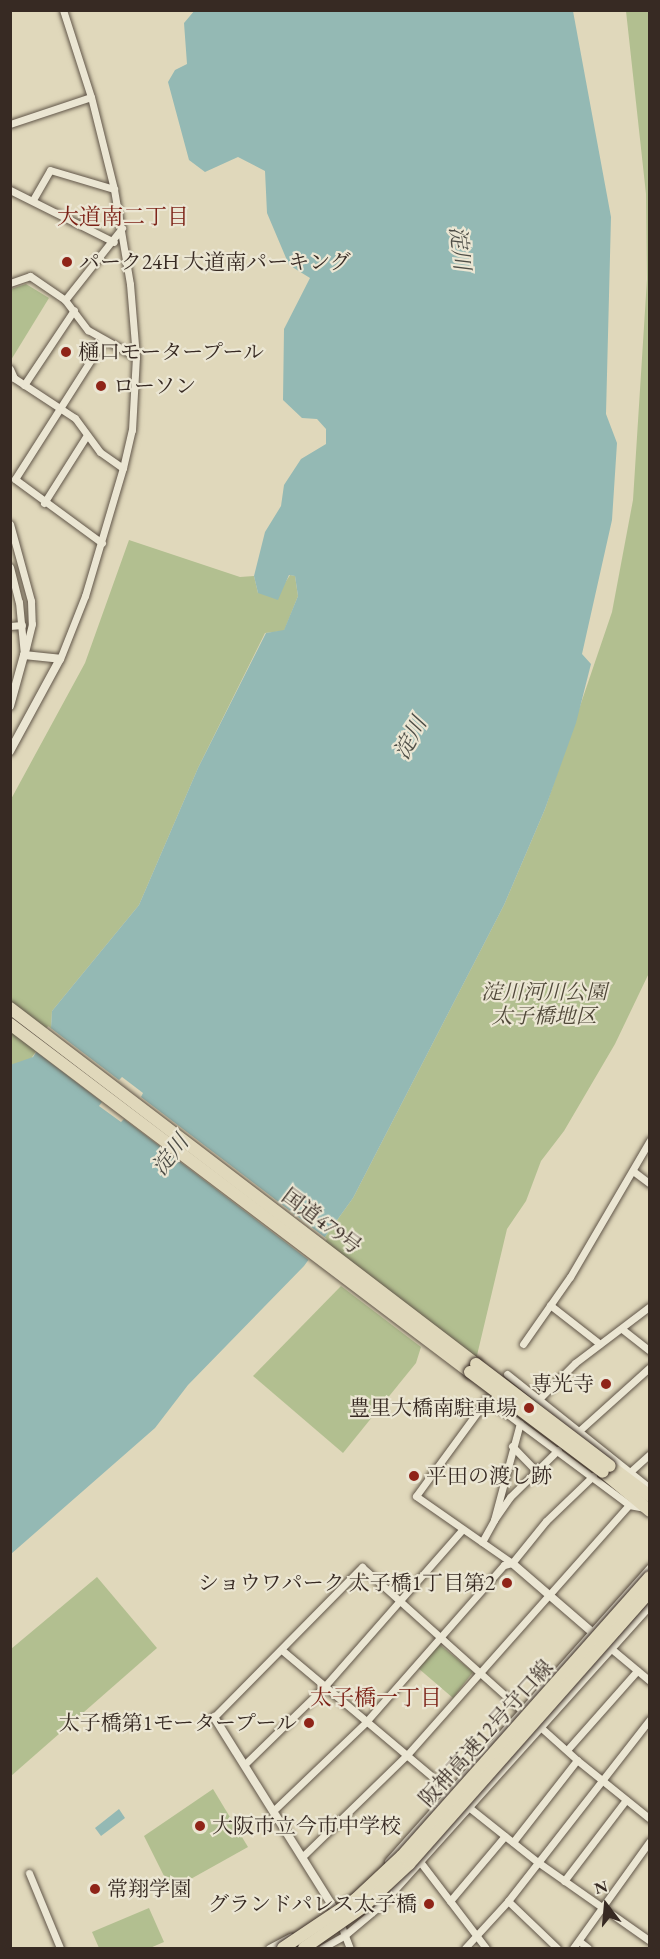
<!DOCTYPE html>
<html>
<head>
<meta charset="utf-8">
<style>
  body { margin:0 }
  #map { position:relative; width:660px; height:1959px; overflow:hidden; background:#e0d8bb; font-family:"EB Garamond","Noto Serif JP",serif }
  div>[style] { position:absolute }
  .green>* { inset:0; background:#b2bf90 }
  .water>* { inset:0; background:#94b9b4 }
  .pier>* { inset:0; background:#e0d8bb }
  .roads { filter:drop-shadow(0 0 2px #615649) drop-shadow(0 0 2px #615649) }
  .minor>* { height:7px; margin:-3.5px; padding:0 3.5px; transform-origin:3.5px; border-radius:3.5px; background:#ebe6d3 }
  .tertiary>* { height:8px; margin:-4px; padding:0 4px; transform-origin:4px; border-radius:4px; background:#ebe6d3 }
  .trunk>* { height:12px; margin:-6px; padding:0 6px; transform-origin:6px; border-radius:6px; background:#e0d8bb }
  .bridges { filter:drop-shadow(0 0 2px #372a23) drop-shadow(0 0 2px #372a23) }
  .trunk-bridge>* { height:12px; margin:-6px; padding:0 6px; transform-origin:6px; border-radius:6px; background:#e0d8bb }
  .motorway-bridge>* { height:12px; margin:-6px; padding:0 6px; transform-origin:6px; border-radius:6px; background:#e0d8bb }
  .dots>* { width:16px; height:16px; translate:-50% -50%; box-sizing:border-box; border:3px solid #ebe6d3; border-radius:50% }
  span { translate:-50% -50%; white-space:nowrap; text-align:center; line-height:1.15; -webkit-text-stroke:4.5px #ebe6d3; paint-order:stroke }
  .poi-label { font-size:21px; color:#372a23 }
  .left { translate:0 -50%; text-align:left }
  .right { translate:-100% -50%; text-align:right }
  .park-label { font-size:21px; color:#504839; font-style:italic }
  .street-label { font-size:21px; color:#372a23 }
  .neighbourhood-label { font-size:22px; color:#7a1f14 }
  .water-label { font-size:22px; color:#4e4e47; font-style:italic }
  .frame { position:absolute; inset:0; border:12px solid #372a23; pointer-events:none }
  .north { position:absolute; left:576px; top:1875px; width:60px; height:60px; -webkit-text-stroke:4px #ebe6d3; paint-order:stroke; rotate:344deg; font-size:16px; font-weight:700; line-height:24px; text-align:center; color:#372a23 }
  .north::after { content:''; display:block; margin:auto; width:21px; height:27px; background:#372a23; clip-path:polygon(50% 0,100% 100%,50% 72%,0 100%) }
</style>
</head>
<body>
<div id="map">
  <div class="green">
    <i style="clip-path:polygon(626px 11px,649px 11px,649px 973px,615px 1044px,564px 1131px,541px 1161px,526px 1201px,507px 1229px,474px 1368px,317px 1248px,353px 1198px,504px 905px,545px 809px,612px 612px,633px 500px,647px 279px,646px 194px)"></i>
    <i style="clip-path:polygon(26px 284px,49px 298px,11px 360px,11px 289px)"></i>
    <i style="clip-path:polygon(129px 540px,240px 577px,254px 576px,258px 593px,281px 589px,290px 575px,295px 576px,298px 596px,284px 631px,265px 633px,198px 768px,139px 905px,52px 1011px,51px 1028px,29px 1062px,10px 1068px,10px 801px,85px 663px)"></i>
    <i style="clip-path:polygon(341px 1286px,421px 1347px,416px 1363px,343px 1453px,253px 1376px)"></i>
    <i style="clip-path:polygon(97px 1577px,157px 1648px,11px 1776px,11px 1649px)"></i>
    <i style="clip-path:polygon(439px 1644px,473px 1672px,453px 1698px,418px 1668px)"></i>
    <i style="clip-path:polygon(213px 1789px,248px 1847px,171px 1890px,144px 1836px)"></i>
    <i style="clip-path:polygon(149px 1908px,164px 1942px,150px 1948px,99px 1948px,92px 1932px)"></i>
  </div>
  <div class="water">
    <i style="clip-path:polygon(195px 10px,573px 11px,611px 217px,606px 414px,617px 443px,612px 520px,582px 654px,591px 664px,576px 723px,545px 809px,504px 905px,353px 1198px,304px 1266px,188px 1385px,155px 1428px,11px 1554px,10px 1065px,33px 1057px,51px 1028px,52px 1011px,139px 905px,198px 768px,266px 633px,284px 630px,298px 596px,295px 576px,289px 575px,278px 600px,258px 593px,254px 576px,265px 532px,281px 506px,284px 485px,301px 459px,326px 444px,326px 429px,317px 419px,302px 418px,283px 400px,284px 329px,310px 278px,289px 265px,267px 213px,265px 171px,238px 157px,205px 172px,189px 160px,168px 82px,175px 70px,187px 64px,184px 23px)"></i>
    <i style="clip-path:polygon(119px 1809px,125px 1818px,101px 1836px,95px 1828px)"></i>
  </div>
  <div class="pier">
    <i style="clip-path:polygon(48px 1026px,119px 1080px,122px 1077px,143px 1093px,141px 1097px,327px 1239px,308px 1265px,310px 1261px,124px 1119px,121px 1122px,99px 1106px,102px 1102px,34px 1050px)"></i>
  </div>
  <div class="roads">
    <div class="minor">
      <i style="left:10px;top:124px;width:85px;rotate:-18.4deg"></i>
      <i style="left:10px;top:190px;width:116px;rotate:26.6deg"></i>
      <i style="left:34px;top:198px;width:32px;rotate:-60deg"></i>
      <i style="left:50px;top:170px;width:67px;rotate:16.5deg"></i>
      <i style="left:10px;top:283px;width:21px;rotate:-19deg"></i>
      <i style="left:30px;top:276px;width:42px;rotate:34.4deg"></i>
      <i style="left:65px;top:300px;width:38px;rotate:53deg"></i>
      <i style="left:88px;top:330px;width:55px;rotate:29.4deg"></i>
      <i style="left:65px;top:300px;width:92px;rotate:-51.6deg"></i>
      <i style="left:10px;top:369px;width:10px;rotate:66deg"></i>
      <i style="left:14px;top:378px;width:73px;rotate:33.3deg"></i>
      <i style="left:75px;top:418px;width:42px;rotate:53.7deg"></i>
      <i style="left:100px;top:452px;width:28px;rotate:35deg"></i>
      <i style="left:24px;top:385px;width:90px;rotate:-56.3deg"></i>
      <i style="left:44px;top:503px;width:80px;rotate:-57.7deg"></i>
      <i style="left:10px;top:524px;width:80px;rotate:74.7deg"></i>
      <i style="left:31px;top:601px;width:23px;rotate:88deg"></i>
      <i style="left:32px;top:624px;width:32px;rotate:104deg"></i>
      <i style="left:102px;top:543px;width:108px;rotate:-143.7deg"></i>
      <i style="left:15px;top:479px;width:164px;rotate:-57.5deg"></i>
      <i style="left:10px;top:567px;width:36px;rotate:76deg"></i>
      <i style="left:19px;top:602px;width:53px;rotate:84.6deg"></i>
      <i style="left:10px;top:626px;width:12px;rotate:-5deg"></i>
      <i style="left:60px;top:659px;width:68px;rotate:-68.4deg"></i>
      <i style="left:85px;top:596px;width:134px;rotate:-73.5deg"></i>
      <i style="left:123px;top:468px;width:39px;rotate:-77deg"></i>
      <i style="left:132px;top:430px;width:73px;rotate:-86.9deg"></i>
      <i style="left:136px;top:357px;width:73px;rotate:-94.7deg"></i>
      <i style="left:130px;top:284px;width:96px;rotate:-99.6deg"></i>
      <i style="left:114px;top:189px;width:95px;rotate:-104deg"></i>
      <i style="left:91px;top:97px;width:91px;rotate:-107.8deg"></i>
      <i style="left:633px;top:1171px;width:21px;rotate:37deg"></i>
      <i style="left:550px;top:1305px;width:63px;rotate:38deg"></i>
      <i style="left:622px;top:1329px;width:36px;rotate:38deg"></i>
      <i style="left:523px;top:1344px;width:82px;rotate:-55deg"></i>
      <i style="left:570px;top:1277px;width:159px;rotate:-59.7deg"></i>
      <i style="left:507px;top:1374px;width:183px;rotate:38.6deg"></i>
      <i style="left:539px;top:1399px;width:51px;rotate:-45deg"></i>
      <i style="left:575px;top:1363px;width:94px;rotate:-37.2deg"></i>
      <i style="left:580px;top:1430px;width:94px;rotate:-42deg"></i>
      <i style="left:512px;top:1446px;width:35px;rotate:46deg"></i>
      <i style="left:631px;top:1471px;width:25px;rotate:-42deg"></i>
      <i style="left:494px;top:1520px;width:28px;rotate:-55deg"></i>
      <i style="left:510px;top:1497px;width:67px;rotate:-44.4deg"></i>
      <i style="left:482px;top:1542px;width:25px;rotate:-61deg"></i>
      <i style="left:494px;top:1520px;width:100px;rotate:-75deg"></i>
      <i style="left:512px;top:1563px;width:117px;rotate:-145.1deg"></i>
      <i style="left:416px;top:1496px;width:120px;rotate:-53.8deg"></i>
      <i style="left:487px;top:1399px;width:177px;rotate:36.7deg"></i>
      <i style="left:629px;top:1505px;width:15px;rotate:11deg"></i>
      <i style="left:608px;top:1646px;width:55px;rotate:39.8deg"></i>
      <i style="left:283px;top:1651px;width:222px;rotate:40.1deg"></i>
      <i style="left:214px;top:1717px;width:211px;rotate:-45.4deg"></i>
      <i style="left:362px;top:1567px;width:289px;rotate:41.9deg"></i>
      <i style="left:577px;top:1760px;width:94px;rotate:38.9deg"></i>
      <i style="left:567px;top:1750px;width:106px;rotate:-48.5deg"></i>
      <i style="left:245px;top:1764px;width:110px;rotate:-44.3deg"></i>
      <i style="left:324px;top:1687px;width:210px;rotate:-48.7deg"></i>
      <i style="left:466px;top:1805px;width:93px;rotate:38.5deg"></i>
      <i style="left:539px;top:1863px;width:136px;rotate:35.1deg"></i>
      <i style="left:274px;top:1810px;width:126px;rotate:-43.7deg"></i>
      <i style="left:365px;top:1723px;width:210px;rotate:-48.7deg"></i>
      <i style="left:504px;top:1565px;width:8px;rotate:-14deg"></i>
      <i style="left:512px;top:1563px;width:54px;rotate:-51deg"></i>
      <i style="left:546px;top:1521px;width:65px;rotate:-43.8deg"></i>
      <i style="left:513px;top:1842px;width:104px;rotate:-52deg"></i>
      <i style="left:303px;top:1856px;width:144px;rotate:-44.2deg"></i>
      <i style="left:406px;top:1756px;width:336px;rotate:-48.4deg"></i>
      <i style="left:388px;top:1861px;width:394px;rotate:-48.3deg"></i>
      <i style="left:421px;top:1863px;width:107px;rotate:52.6deg"></i>
      <i style="left:29px;top:1873px;width:81px;rotate:67.5deg"></i>
      <i style="left:564px;top:1881px;width:102px;rotate:-52.6deg"></i>
      <i style="left:450px;top:1901px;width:85px;rotate:-49.8deg"></i>
      <i style="left:508px;top:1901px;width:68px;rotate:43.8deg"></i>
      <i style="left:339px;top:1920px;width:30px;rotate:69deg"></i>
      <i style="left:579px;top:1941px;width:11px;rotate:38deg"></i>
      <i style="left:269px;top:1948px;width:24px;rotate:-28deg"></i>
      <i style="left:322px;top:1948px;width:26px;rotate:-29deg"></i>
      <i style="left:345px;top:1935px;width:47px;rotate:-39.8deg"></i>
      <i style="left:381px;top:1905px;width:403px;rotate:-48.1deg"></i>
      <i style="left:465px;top:1948px;width:64px;rotate:-47.5deg"></i>
      <i style="left:508px;top:1901px;width:231px;rotate:-52deg"></i>
      <i style="left:573px;top:1948px;width:132px;rotate:-54.3deg"></i>
    </div>
    <div class="tertiary">
      <i style="left:10px;top:706px;width:53px;rotate:-74.6deg"></i>
      <i style="left:24px;top:655px;width:36px;rotate:6deg"></i>
      <i style="left:60px;top:659px;width:105px;rotate:118.5deg"></i>
      <i style="left:512px;top:1563px;width:106px;rotate:40.8deg"></i>
      <i style="left:214px;top:1717px;width:228px;rotate:57.9deg"></i>
    </div>
    <div class="trunk">
      <i style="left:10px;top:1008px;width:586px;rotate:37.38deg"></i>
      <i style="left:10px;top:1024px;width:577px;rotate:37.11deg"></i>
      <i style="left:610px;top:1466px;width:50px;rotate:36.9deg"></i>
      <i style="left:603px;top:1472px;width:61px;rotate:39.7deg"></i>
    </div>
  </div>
  <div class="bridges">
    <div class="trunk-bridge">
      <i style="left:476px;top:1364px;width:168px;rotate:37.3deg"></i>
      <i style="left:470px;top:1372px;width:166px;rotate:36.9deg"></i>
    </div>
    <div class="motorway-bridge">
      <i style="left:283px;top:1948px;width:88px;rotate:-33.9deg"></i>
      <i style="left:356px;top:1899px;width:63px;rotate:-43.1deg"></i>
      <i style="left:402px;top:1856px;width:373px;rotate:-48.4deg"></i>
      <i style="left:304px;top:1948px;width:72px;rotate:-34.8deg"></i>
      <i style="left:363px;top:1907px;width:63px;rotate:-43.1deg"></i>
      <i style="left:409px;top:1864px;width:363px;rotate:-48.5deg"></i>
    </div>
  </div>
  <div class="dots">
    <i style="left:67px;top:262px;background:#8f2418"></i>
    <i style="left:66px;top:352px;background:#8f2418"></i>
    <i style="left:101px;top:386px;background:#8f2418"></i>
    <i style="left:606px;top:1384px;background:#8f2418"></i>
    <i style="left:529px;top:1408px;background:#8f2418"></i>
    <i style="left:414px;top:1476px;background:#8f2418"></i>
    <i style="left:507px;top:1583px;background:#8f2418"></i>
    <i style="left:309px;top:1723px;background:#8f2418"></i>
    <i style="left:200px;top:1826px;background:#8f2418"></i>
    <i style="left:95px;top:1889px;background:#8f2418"></i>
    <i style="left:429px;top:1904px;background:#8f2418"></i>
  </div>
  <div class="poi-label">
    <span class="left" style="left:79px;top:262px">パーク24H 大道南パーキング</span>
    <span class="left" style="left:78px;top:352px">樋口モータープール</span>
    <span class="left" style="left:113px;top:386px">ローソン</span>
    <span class="right" style="left:594px;top:1384px">専光寺</span>
    <span class="right" style="left:517px;top:1408px">豊里大橋南駐車場</span>
    <span class="left" style="left:426px;top:1476px">平田の渡し跡</span>
    <span class="right" style="left:495px;top:1583px">ショウワパーク 太子橋1丁目第2</span>
    <span class="right" style="left:297px;top:1723px">太子橋第1モータープール</span>
    <span class="left" style="left:212px;top:1826px">大阪市立今市中学校</span>
    <span class="left" style="left:107px;top:1889px">常翔学園</span>
    <span class="right" style="left:417px;top:1904px">グランドパレス太子橋</span>
  </div>
  <div class="park-label">
    <span style="left:544px;top:1004px">淀川河川公園<br>太子橋地区</span>
  </div>
  <div class="street-label">
    <span style="left:322px;top:1221px;rotate:37deg">国道479号</span>
    <span style="left:486px;top:1733px;rotate:-48deg">阪神高速12号守口線</span>
  </div>
  <div class="neighbourhood-label">
    <span style="left:123px;top:217px">大道南二丁目</span>
    <span style="left:376px;top:1698px">太子橋一丁目</span>
  </div>
  <div class="water-label">
    <span style="left:460px;top:248px;rotate:83deg">淀川</span>
    <span style="left:410px;top:738px;rotate:-62deg">淀川</span>
    <span style="left:170px;top:1155px;rotate:-52deg">淀川</span>
  </div>
  <div class="frame"></div>
  <div class="north">N</div>
</div>
</body>
</html>
